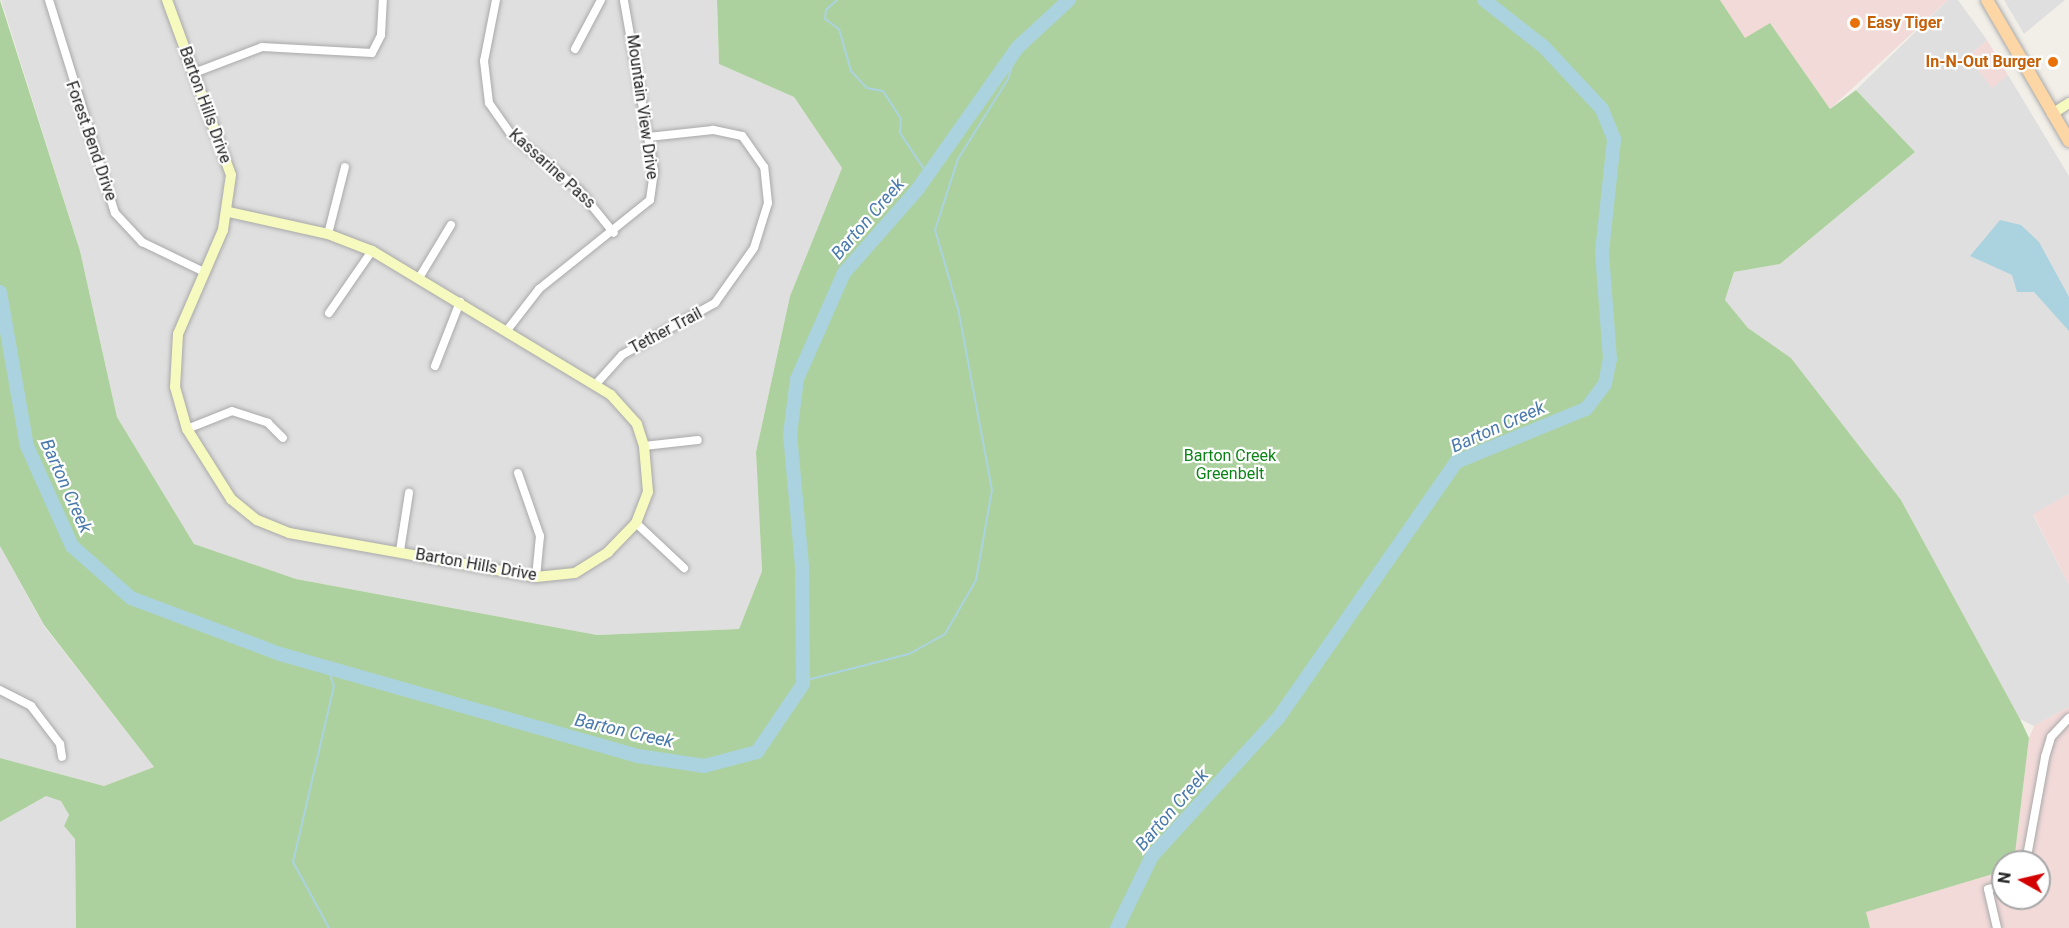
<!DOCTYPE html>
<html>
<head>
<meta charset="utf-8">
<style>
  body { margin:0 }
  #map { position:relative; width:2069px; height:928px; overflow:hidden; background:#f2efe9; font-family:Roboto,sans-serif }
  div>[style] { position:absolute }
  .residential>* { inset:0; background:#e0dfdf }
  .commercial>* { inset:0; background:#f2dad9 }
  .forest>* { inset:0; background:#add19e }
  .water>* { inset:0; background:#aad3df }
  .stream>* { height:2px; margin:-1px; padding:0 1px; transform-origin:1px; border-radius:1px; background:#aad3df }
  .river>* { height:14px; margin:-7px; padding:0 7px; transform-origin:7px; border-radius:7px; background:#aad3df }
  .roads { filter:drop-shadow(0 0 2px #a9a9a9) drop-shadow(0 0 2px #a9a9a9) }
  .street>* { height:8px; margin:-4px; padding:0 4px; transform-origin:4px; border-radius:4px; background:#fff }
  .secondary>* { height:10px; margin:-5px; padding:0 5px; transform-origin:5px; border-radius:5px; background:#f7fabf }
  .primary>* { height:12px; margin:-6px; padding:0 6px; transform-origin:6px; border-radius:6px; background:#fcd6a4 }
  .dots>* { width:16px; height:16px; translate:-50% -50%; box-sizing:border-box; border:3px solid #fff; border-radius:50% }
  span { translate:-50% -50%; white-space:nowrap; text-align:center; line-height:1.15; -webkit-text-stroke:4.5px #fff; paint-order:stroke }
  .food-label { font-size:16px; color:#c56008; font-weight:700 }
  .left { translate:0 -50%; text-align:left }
  .right { translate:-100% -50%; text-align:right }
  .street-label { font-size:16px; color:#222 }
  .park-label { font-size:16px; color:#0c8416 }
  .water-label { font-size:18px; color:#4a7aab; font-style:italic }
  .north { position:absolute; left:1991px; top:850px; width:60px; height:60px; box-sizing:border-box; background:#fff; border:2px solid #a7a7a7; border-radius:50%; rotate:278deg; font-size:16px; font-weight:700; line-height:24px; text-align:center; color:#222 }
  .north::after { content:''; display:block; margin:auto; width:21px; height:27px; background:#d40000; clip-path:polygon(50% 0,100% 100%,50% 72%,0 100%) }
</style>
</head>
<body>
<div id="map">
  <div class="residential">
    <i style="clip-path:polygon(1px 0,717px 0,719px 64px,794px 97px,842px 168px,790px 296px,756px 452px,762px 571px,739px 629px,597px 635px,296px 579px,194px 544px,117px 417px,80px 251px)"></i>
    <i style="clip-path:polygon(1948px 0,1958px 0,1987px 40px,1968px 57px,1992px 87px,2008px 75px,2069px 176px,2069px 494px,2033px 515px,2069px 585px,2069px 707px,2034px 726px,2020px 719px,1901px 500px,1791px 358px,1748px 328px,1725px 300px,1734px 272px,1780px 264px,1915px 152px,1856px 90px)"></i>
    <i style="clip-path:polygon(2004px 0,2065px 0,2024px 34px)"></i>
    <i style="clip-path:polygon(0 546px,44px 626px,154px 767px,104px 786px,0 758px)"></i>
    <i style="clip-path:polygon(46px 795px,61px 800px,69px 815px,64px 826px,75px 839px,76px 928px,0 928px,0 822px)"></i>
  </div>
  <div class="commercial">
    <i style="clip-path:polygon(1720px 0,1948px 0,1830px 109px,1770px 23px,1745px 39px)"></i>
    <i style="clip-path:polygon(1987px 40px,2008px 75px,1992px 88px,1968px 57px)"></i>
    <i style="clip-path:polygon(2069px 494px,2069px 585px,2033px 514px)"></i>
    <i style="clip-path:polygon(2069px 707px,2069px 928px,1870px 928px,1865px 912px,2003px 871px,2003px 898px,2039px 898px,2039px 862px,2014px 862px,2029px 738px,2034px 726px)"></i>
  </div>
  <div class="forest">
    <i style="clip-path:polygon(0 0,80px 251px,117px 417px,194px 544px,296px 579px,597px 635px,739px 629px,762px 571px,756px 452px,790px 296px,842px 168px,794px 97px,719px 64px,717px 0,1720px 0,1745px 38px,1770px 23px,1830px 109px,1856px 90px,1915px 152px,1780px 264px,1734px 272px,1725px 300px,1748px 328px,1791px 358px,1901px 500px,2020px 719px,2029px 738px,2014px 862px,2003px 862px,2003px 871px,1866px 912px,1870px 928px,76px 928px,75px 839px,64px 826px,69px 815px,61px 801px,46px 796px,0 822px,0 758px,104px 786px,154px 767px,44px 625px,0 546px)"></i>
  </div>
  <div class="water">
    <i style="clip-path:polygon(2000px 220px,2021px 225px,2039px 242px,2069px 297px,2069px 331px,2034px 292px,2017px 292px,2012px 275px,1970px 256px)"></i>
  </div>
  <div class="stream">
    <i style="left:837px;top:0;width:15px;rotate:138deg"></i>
    <i style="left:826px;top:10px;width:9px;rotate:96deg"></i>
    <i style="left:825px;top:19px;width:17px;rotate:36deg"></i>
    <i style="left:839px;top:29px;width:44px;rotate:74.1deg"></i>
    <i style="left:851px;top:71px;width:23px;rotate:47deg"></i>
    <i style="left:867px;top:88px;width:16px;rotate:11deg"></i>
    <i style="left:883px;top:91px;width:33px;rotate:57deg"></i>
    <i style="left:901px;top:119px;width:14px;rotate:94deg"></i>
    <i style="left:900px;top:133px;width:50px;rotate:56.3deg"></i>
    <i style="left:328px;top:668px;width:19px;rotate:72deg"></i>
    <i style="left:334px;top:686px;width:181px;rotate:103.1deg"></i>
    <i style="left:293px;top:862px;width:75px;rotate:61.4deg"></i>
    <i style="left:803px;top:681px;width:109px;rotate:-14.3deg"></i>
    <i style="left:909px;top:654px;width:41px;rotate:-29.1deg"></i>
    <i style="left:945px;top:634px;width:62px;rotate:-60.1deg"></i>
    <i style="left:976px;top:580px;width:91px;rotate:-79.9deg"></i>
    <i style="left:992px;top:490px;width:184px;rotate:-100.6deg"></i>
    <i style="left:958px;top:309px;width:82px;rotate:-106.2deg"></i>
    <i style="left:935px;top:230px;width:75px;rotate:-72.1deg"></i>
    <i style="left:958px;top:159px;width:94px;rotate:-58deg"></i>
    <i style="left:1008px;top:79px;width:34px;rotate:-73deg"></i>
  </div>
  <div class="river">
    <i style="left:0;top:292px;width:156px;rotate:80.1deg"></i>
    <i style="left:27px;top:446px;width:110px;rotate:65.8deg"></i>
    <i style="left:72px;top:546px;width:79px;rotate:41.4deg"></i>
    <i style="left:131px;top:598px;width:159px;rotate:20.6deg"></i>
    <i style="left:280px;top:654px;width:372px;rotate:15.9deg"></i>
    <i style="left:638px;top:756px;width:67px;rotate:8.6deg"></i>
    <i style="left:704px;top:766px;width:55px;rotate:-14.8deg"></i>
    <i style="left:757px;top:752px;width:82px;rotate:-55.9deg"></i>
    <i style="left:803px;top:684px;width:118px;rotate:-90.5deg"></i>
    <i style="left:802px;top:566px;width:132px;rotate:-95.2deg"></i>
    <i style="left:790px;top:435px;width:56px;rotate:-82.9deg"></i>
    <i style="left:797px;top:379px;width:116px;rotate:-66.1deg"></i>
    <i style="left:844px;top:273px;width:111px;rotate:-48.7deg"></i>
    <i style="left:917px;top:190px;width:175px;rotate:-54.8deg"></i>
    <i style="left:1018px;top:47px;width:69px;rotate:-42.7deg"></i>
    <i style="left:1117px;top:928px;width:80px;rotate:-64.1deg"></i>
    <i style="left:1152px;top:856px;width:188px;rotate:-47.6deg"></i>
    <i style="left:1279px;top:717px;width:310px;rotate:-55.2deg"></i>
    <i style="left:1456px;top:462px;width:140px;rotate:-22.2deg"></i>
    <i style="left:1586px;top:409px;width:31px;rotate:-53deg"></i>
    <i style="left:1605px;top:384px;width:25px;rotate:-79deg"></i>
    <i style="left:1610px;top:359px;width:107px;rotate:-94.3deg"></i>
    <i style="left:1602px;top:252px;width:114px;rotate:-83.9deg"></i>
    <i style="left:1614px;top:139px;width:32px;rotate:-112deg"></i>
    <i style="left:1602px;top:109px;width:85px;rotate:-133.1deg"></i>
    <i style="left:1544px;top:47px;width:76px;rotate:-141.9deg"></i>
  </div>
  <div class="roads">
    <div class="street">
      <i style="left:49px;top:0;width:223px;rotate:72.8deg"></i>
      <i style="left:115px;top:213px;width:40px;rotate:47deg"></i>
      <i style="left:142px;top:242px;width:69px;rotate:25.8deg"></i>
      <i style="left:496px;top:0;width:62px;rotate:101.1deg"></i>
      <i style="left:484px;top:61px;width:42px;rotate:83.2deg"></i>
      <i style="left:489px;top:103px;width:37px;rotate:55deg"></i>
      <i style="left:510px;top:133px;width:89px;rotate:39.6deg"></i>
      <i style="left:579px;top:190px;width:55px;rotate:50.9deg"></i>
      <i style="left:575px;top:49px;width:55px;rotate:-62deg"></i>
      <i style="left:194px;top:73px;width:73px;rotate:-20.9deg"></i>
      <i style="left:262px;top:47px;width:110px;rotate:3.1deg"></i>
      <i style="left:372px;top:53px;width:20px;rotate:-63deg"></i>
      <i style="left:381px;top:35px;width:35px;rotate:-87deg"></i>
      <i style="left:328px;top:234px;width:69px;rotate:-75.8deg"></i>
      <i style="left:419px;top:278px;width:62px;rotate:-58.9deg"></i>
      <i style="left:329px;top:313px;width:75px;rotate:-55.3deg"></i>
      <i style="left:508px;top:329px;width:51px;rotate:-52.2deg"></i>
      <i style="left:539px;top:289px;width:142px;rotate:-38.7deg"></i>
      <i style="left:650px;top:200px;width:29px;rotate:-82deg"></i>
      <i style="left:654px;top:171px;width:174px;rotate:-100deg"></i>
      <i style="left:435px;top:366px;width:69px;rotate:-68.7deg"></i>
      <i style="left:596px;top:384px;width:39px;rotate:-48deg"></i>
      <i style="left:622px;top:355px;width:107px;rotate:-29.2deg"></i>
      <i style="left:715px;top:303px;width:67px;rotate:-54.7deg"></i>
      <i style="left:754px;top:248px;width:47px;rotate:-72.7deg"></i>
      <i style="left:768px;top:203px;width:36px;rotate:-96deg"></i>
      <i style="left:764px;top:167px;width:38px;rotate:-125deg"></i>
      <i style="left:742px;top:136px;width:30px;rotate:-168deg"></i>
      <i style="left:713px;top:130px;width:65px;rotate:173.9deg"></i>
      <i style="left:187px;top:429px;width:48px;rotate:-21.8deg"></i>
      <i style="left:232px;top:411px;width:38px;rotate:18deg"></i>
      <i style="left:268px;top:423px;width:21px;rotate:45deg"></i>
      <i style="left:644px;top:446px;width:54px;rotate:-6.3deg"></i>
      <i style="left:518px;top:473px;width:67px;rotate:70.8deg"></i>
      <i style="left:540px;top:536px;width:41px;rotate:95.6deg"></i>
      <i style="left:636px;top:523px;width:66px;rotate:43.2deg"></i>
      <i style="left:400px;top:551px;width:59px;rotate:-81.2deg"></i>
      <i style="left:0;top:690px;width:35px;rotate:27deg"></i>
      <i style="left:31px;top:706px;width:48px;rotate:52.7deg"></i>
      <i style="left:60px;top:744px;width:13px;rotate:81deg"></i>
      <i style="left:2026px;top:862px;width:107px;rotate:-79.7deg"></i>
      <i style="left:2045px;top:757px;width:21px;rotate:-73deg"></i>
      <i style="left:2051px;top:737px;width:26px;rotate:-47deg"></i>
      <i style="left:1997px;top:928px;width:40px;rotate:-103deg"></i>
      <i style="left:1988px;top:889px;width:16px;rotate:-15deg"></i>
    </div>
    <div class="secondary">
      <i style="left:167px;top:0;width:186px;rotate:69.9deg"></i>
      <i style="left:231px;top:175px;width:56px;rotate:98.3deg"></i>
      <i style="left:223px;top:230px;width:113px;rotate:113.4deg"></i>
      <i style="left:178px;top:334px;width:53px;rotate:93.2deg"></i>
      <i style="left:175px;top:387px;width:44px;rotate:74.1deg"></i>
      <i style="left:187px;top:429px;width:83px;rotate:57.8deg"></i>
      <i style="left:231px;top:499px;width:33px;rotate:39deg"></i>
      <i style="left:257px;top:520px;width:35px;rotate:22deg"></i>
      <i style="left:289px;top:533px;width:251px;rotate:10.1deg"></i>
      <i style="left:536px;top:577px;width:39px;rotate:-6deg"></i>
      <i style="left:575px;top:573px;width:39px;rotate:-32deg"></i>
      <i style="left:608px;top:552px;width:40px;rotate:-46deg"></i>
      <i style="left:636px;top:523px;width:33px;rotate:-69deg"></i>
      <i style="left:648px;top:492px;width:46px;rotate:-95deg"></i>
      <i style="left:644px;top:446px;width:23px;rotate:-108deg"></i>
      <i style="left:637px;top:424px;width:39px;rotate:-132deg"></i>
      <i style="left:611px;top:395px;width:279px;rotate:-148.9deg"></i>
      <i style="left:372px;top:251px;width:47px;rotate:-158.9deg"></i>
      <i style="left:328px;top:234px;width:101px;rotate:-167.5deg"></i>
      <i style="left:2052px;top:114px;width:20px;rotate:-33deg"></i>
    </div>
    <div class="primary">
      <i style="left:1987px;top:0;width:163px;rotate:59.8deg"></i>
    </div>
  </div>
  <div class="dots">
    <i style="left:1855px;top:23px;background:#e8710a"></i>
    <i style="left:2053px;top:62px;background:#e8710a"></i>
  </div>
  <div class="food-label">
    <span class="left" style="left:1867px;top:23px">Easy Tiger</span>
    <span class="right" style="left:2041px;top:62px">In-N-Out Burger</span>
  </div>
  <div class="street-label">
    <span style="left:205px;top:105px;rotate:70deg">Barton Hills Drive</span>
    <span style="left:642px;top:107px;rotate:82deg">Mountain View Drive</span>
    <span style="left:91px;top:141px;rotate:71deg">Forest Bend Drive</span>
    <span style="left:552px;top:169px;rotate:42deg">Kassarine Pass</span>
    <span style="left:666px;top:331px;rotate:-28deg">Tether Trail</span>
    <span style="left:476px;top:565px;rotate:10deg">Barton Hills Drive</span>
  </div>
  <div class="park-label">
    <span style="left:1230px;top:465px">Barton Creek<br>Greenbelt</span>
  </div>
  <div class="water-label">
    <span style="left:868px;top:219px;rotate:-49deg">Barton Creek</span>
    <span style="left:1498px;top:427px;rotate:-24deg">Barton Creek</span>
    <span style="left:66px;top:486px;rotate:66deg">Barton Creek</span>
    <span style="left:624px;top:731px;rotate:13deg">Barton Creek</span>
    <span style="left:1172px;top:810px;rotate:-49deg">Barton Creek</span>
  </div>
  <div class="north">N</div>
</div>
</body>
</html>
